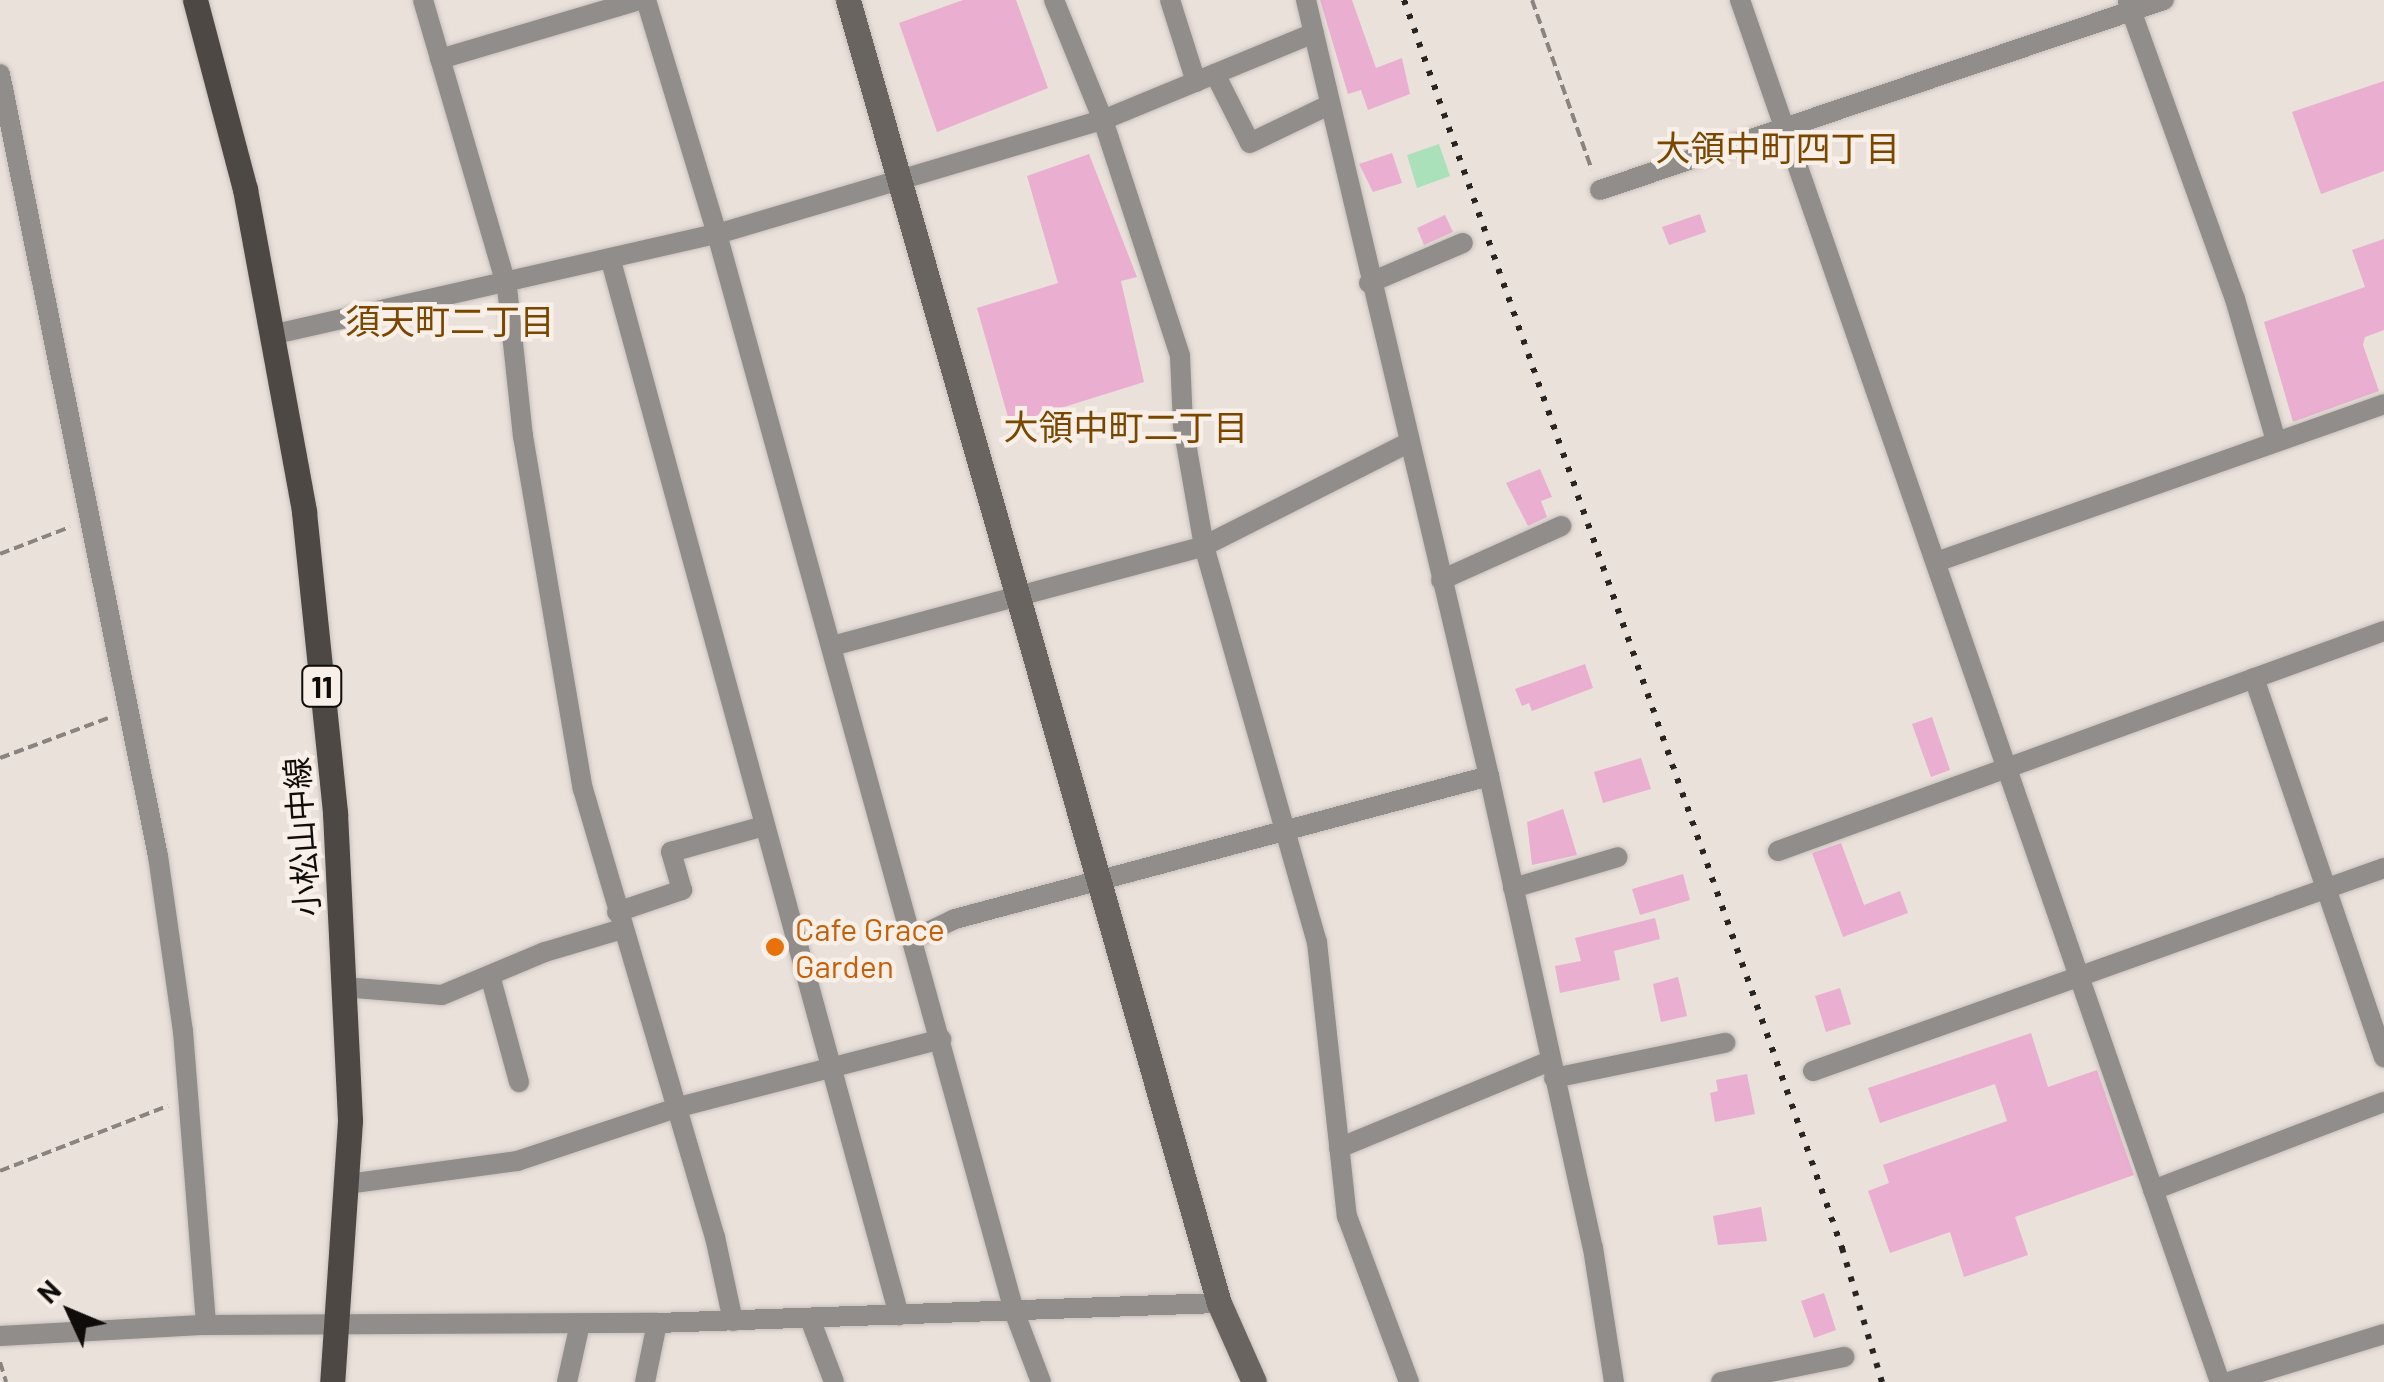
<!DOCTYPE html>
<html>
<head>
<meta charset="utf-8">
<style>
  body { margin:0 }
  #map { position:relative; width:2384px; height:1382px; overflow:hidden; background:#eae1db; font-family:Barlow,"Noto Sans JP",sans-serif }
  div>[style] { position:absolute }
  .green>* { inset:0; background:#aae1ba }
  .building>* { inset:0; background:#e9aed0 }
  .path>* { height:4px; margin-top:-2px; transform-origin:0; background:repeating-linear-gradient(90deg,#8a8480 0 10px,transparent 0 15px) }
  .roads { filter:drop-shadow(0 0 2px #c7bfba) drop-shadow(0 0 2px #c7bfba) }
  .street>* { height:20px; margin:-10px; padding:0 10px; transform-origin:10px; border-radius:10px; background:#908d8a }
  .secondary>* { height:25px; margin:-12.5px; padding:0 12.5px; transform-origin:12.5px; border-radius:12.5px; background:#696460 }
  .primary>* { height:25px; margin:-12.5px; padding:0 12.5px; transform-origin:12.5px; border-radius:12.5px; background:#4d4843 }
  .rail>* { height:6px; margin-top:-3px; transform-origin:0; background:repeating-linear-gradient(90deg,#282422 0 5px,transparent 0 15px) }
  .dots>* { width:28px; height:28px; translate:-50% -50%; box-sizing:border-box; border:5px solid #f8efe8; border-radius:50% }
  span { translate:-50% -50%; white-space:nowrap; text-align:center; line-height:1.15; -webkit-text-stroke:9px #f8efe8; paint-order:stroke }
  .shield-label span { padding:2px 8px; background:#f8efe8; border:2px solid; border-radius:8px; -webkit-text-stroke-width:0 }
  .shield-label { font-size:30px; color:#0f0c0a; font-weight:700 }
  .street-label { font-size:32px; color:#0f0c0a }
  .food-label { font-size:32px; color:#c56008 }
  .left { translate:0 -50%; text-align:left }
  .neighbourhood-label { font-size:35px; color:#794700 }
  .north { position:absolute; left:20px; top:1262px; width:100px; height:100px; -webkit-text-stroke:8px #f8efe8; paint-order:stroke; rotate:314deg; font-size:28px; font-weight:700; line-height:40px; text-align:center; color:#0f0c0a }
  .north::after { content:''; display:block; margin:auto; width:35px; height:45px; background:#0f0c0a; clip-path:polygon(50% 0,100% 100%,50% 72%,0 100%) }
</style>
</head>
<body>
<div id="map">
  <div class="green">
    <i style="clip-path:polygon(1439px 144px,1450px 176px,1417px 188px,1407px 155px)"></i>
  </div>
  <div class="building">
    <i style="clip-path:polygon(963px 0,1016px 0,1048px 88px,937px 132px,899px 23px)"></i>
    <i style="clip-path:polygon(1320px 0,1352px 0,1376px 68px,1402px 58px,1410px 94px,1368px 110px,1361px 90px,1348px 94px)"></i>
    <i style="clip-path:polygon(2384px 81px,2384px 171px,2321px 194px,2292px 112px)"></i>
    <i style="clip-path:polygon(1392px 153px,1402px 183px,1373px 192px,1359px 164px)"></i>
    <i style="clip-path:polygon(1089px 154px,1137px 277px,1121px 281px,1144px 382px,1010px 424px,977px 308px,1058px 283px,1027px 176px)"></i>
    <i style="clip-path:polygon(1700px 214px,1706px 232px,1669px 245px,1662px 227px)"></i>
    <i style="clip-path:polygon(1445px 215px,1453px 232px,1424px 245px,1417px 228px)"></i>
    <i style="clip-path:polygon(2384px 239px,2384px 330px,2365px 337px,2363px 345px,2379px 391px,2293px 422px,2264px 322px,2365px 287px,2352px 250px)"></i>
    <i style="clip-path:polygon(1540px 469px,1552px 497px,1541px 501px,1547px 517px,1528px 526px,1506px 483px)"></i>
    <i style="clip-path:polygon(1585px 664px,1593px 688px,1532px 711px,1529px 703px,1522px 706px,1515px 689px)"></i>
    <i style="clip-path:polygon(1932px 717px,1950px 770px,1931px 777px,1912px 724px)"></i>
    <i style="clip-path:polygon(1641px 758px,1651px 789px,1603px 803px,1594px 772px)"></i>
    <i style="clip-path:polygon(1563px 809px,1577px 855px,1532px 865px,1527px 822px)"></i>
    <i style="clip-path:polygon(1841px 843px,1864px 905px,1900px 891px,1908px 913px,1843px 937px,1812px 853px)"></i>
    <i style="clip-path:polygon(1683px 874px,1690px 900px,1640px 915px,1632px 889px)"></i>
    <i style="clip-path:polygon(1655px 918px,1660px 939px,1614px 951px,1620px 980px,1560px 993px,1555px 966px,1581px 961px,1575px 938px)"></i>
    <i style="clip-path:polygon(1678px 977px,1687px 1016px,1661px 1022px,1653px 984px)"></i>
    <i style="clip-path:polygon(1840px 988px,1851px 1024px,1826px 1032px,1815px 996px)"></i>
    <i style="clip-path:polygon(2031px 1033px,2048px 1087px,2097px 1070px,2134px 1175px,2015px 1217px,2028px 1255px,1964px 1277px,1950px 1232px,1890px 1253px,1868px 1191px,1889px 1183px,1883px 1165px,2007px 1121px,1995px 1084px,1880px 1123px,1868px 1088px)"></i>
    <i style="clip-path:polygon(1747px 1074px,1755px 1114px,1715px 1122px,1710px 1093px,1718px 1091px,1716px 1080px)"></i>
    <i style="clip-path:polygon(1761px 1207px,1767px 1241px,1718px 1245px,1713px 1216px)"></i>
    <i style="clip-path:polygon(1824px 1293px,1836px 1330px,1814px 1338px,1801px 1301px)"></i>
  </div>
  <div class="path">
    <i style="left:1532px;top:0;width:180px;rotate:70.6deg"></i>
    <i style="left:0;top:554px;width:75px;rotate:-21.1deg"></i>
    <i style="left:0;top:758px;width:115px;rotate:-20.3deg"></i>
    <i style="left:0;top:1171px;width:180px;rotate:-21.2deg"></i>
    <i style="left:0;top:1362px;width:21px;rotate:73deg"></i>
  </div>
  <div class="roads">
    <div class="street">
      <i style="left:423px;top:0;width:299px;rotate:73.7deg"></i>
      <i style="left:507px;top:287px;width:150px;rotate:83.9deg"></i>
      <i style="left:523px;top:436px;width:358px;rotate:80.4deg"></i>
      <i style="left:583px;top:789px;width:467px;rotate:73.6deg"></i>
      <i style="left:715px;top:1237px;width:86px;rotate:77.9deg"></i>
      <i style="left:646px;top:0;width:245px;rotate:73.1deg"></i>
      <i style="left:717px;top:234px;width:1117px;rotate:74.58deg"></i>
      <i style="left:1014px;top:1311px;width:76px;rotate:69.2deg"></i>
      <i style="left:1054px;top:0;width:130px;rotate:67.8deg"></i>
      <i style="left:1103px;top:120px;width:248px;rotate:71.9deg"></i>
      <i style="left:1180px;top:356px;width:70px;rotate:87.5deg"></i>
      <i style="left:1183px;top:426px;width:122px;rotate:80.1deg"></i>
      <i style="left:1204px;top:546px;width:412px;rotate:74.1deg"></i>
      <i style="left:1317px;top:942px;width:276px;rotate:83.8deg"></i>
      <i style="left:1347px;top:1216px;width:177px;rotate:69.5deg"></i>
      <i style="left:1170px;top:0;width:86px;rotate:72.4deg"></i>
      <i style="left:1306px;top:0;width:797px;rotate:76.73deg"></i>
      <i style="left:1489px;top:776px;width:483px;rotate:77.6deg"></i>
      <i style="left:1593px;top:1248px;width:136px;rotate:81.1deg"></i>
      <i style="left:1740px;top:0;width:1463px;rotate:70.85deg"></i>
      <i style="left:2128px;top:2px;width:316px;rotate:70.2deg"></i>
      <i style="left:2235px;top:299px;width:148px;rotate:73.9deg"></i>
      <i style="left:440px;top:59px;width:208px;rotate:-16.5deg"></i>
      <i style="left:0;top:74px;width:798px;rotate:78.58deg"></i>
      <i style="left:158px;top:856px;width:177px;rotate:81.9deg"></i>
      <i style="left:183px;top:1031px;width:295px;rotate:85.5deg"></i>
      <i style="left:1215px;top:74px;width:77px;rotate:63.1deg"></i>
      <i style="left:1250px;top:143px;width:88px;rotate:-25.7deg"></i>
      <i style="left:1600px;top:190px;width:595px;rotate:-18.62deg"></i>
      <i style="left:611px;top:261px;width:1093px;rotate:74.72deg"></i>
      <i style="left:1369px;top:283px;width:102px;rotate:-23.1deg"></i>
      <i style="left:271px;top:335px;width:457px;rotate:-12.8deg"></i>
      <i style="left:717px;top:234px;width:402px;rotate:-16.5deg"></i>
      <i style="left:1103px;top:120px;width:228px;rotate:-22.4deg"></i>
      <i style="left:1936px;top:562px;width:475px;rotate:-19.4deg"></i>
      <i style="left:1441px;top:580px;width:132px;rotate:-24.2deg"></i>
      <i style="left:832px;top:646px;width:385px;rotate:-15deg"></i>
      <i style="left:1204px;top:546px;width:229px;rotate:-26.8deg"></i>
      <i style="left:2254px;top:678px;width:401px;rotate:71.1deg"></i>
      <i style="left:1778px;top:851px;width:645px;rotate:-19.95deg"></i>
      <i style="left:1513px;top:888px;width:109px;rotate:-16.4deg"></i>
      <i style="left:617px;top:912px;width:69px;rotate:-18.7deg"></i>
      <i style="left:682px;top:890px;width:40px;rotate:-106deg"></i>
      <i style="left:671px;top:852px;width:97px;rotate:-15.6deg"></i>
      <i style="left:913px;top:939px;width:47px;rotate:-25.5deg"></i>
      <i style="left:955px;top:919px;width:553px;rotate:-14.99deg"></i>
      <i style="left:491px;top:979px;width:107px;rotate:74.8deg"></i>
      <i style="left:343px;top:987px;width:99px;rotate:4.6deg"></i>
      <i style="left:442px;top:995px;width:112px;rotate:-22.7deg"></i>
      <i style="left:545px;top:952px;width:80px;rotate:-16.6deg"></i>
      <i style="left:1813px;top:1071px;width:606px;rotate:-19.57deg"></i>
      <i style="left:1554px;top:1078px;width:175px;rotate:-11.6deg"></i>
      <i style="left:1339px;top:1148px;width:228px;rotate:-22.4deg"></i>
      <i style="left:347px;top:1184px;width:172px;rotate:-7.7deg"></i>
      <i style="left:517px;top:1161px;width:171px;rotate:-18.4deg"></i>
      <i style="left:679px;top:1107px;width:271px;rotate:-14.5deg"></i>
      <i style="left:2153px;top:1190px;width:247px;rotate:-20.9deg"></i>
      <i style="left:810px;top:1319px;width:67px;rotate:69.1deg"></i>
      <i style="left:0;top:1336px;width:206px;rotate:-3.1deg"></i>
      <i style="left:206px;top:1325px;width:451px;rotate:-0.3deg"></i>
      <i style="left:657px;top:1323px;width:562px;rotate:-2.04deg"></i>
      <i style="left:567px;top:1382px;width:59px;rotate:-77.4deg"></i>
      <i style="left:645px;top:1382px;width:60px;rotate:-78.5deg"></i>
      <i style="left:1721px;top:1382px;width:126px;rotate:-11.5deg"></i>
      <i style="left:2228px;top:1382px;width:163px;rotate:-17.1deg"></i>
    </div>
    <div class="secondary">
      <i style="left:848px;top:0;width:1355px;rotate:74.11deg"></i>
      <i style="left:1219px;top:1303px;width:86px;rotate:66.1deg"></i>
    </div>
    <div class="primary">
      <i style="left:195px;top:0;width:196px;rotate:75.2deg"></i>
      <i style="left:245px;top:189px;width:328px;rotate:79.6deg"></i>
      <i style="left:304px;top:512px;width:303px;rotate:84.1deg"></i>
      <i style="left:335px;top:813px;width:308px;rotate:87.2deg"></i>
      <i style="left:350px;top:1121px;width:262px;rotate:93.9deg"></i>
    </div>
  </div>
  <div class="rail">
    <i style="left:1404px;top:0;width:1323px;rotate:70.66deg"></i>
    <i style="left:1842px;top:1248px;width:140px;rotate:73.4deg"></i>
  </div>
  <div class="dots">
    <i style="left:775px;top:947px;background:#e8710a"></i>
  </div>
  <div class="shield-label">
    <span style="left:322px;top:686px">11</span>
  </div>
  <div class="street-label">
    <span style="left:301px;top:837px;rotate:-94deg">小松山中線</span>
  </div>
  <div class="food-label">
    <span class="left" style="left:795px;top:947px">Cafe Grace<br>Garden</span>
  </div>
  <div class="neighbourhood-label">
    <span style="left:1778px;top:147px">大領中町四丁目</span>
    <span style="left:450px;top:320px">須天町二丁目</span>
    <span style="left:1126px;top:426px">大領中町二丁目</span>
  </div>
  <div class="north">N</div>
</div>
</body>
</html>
